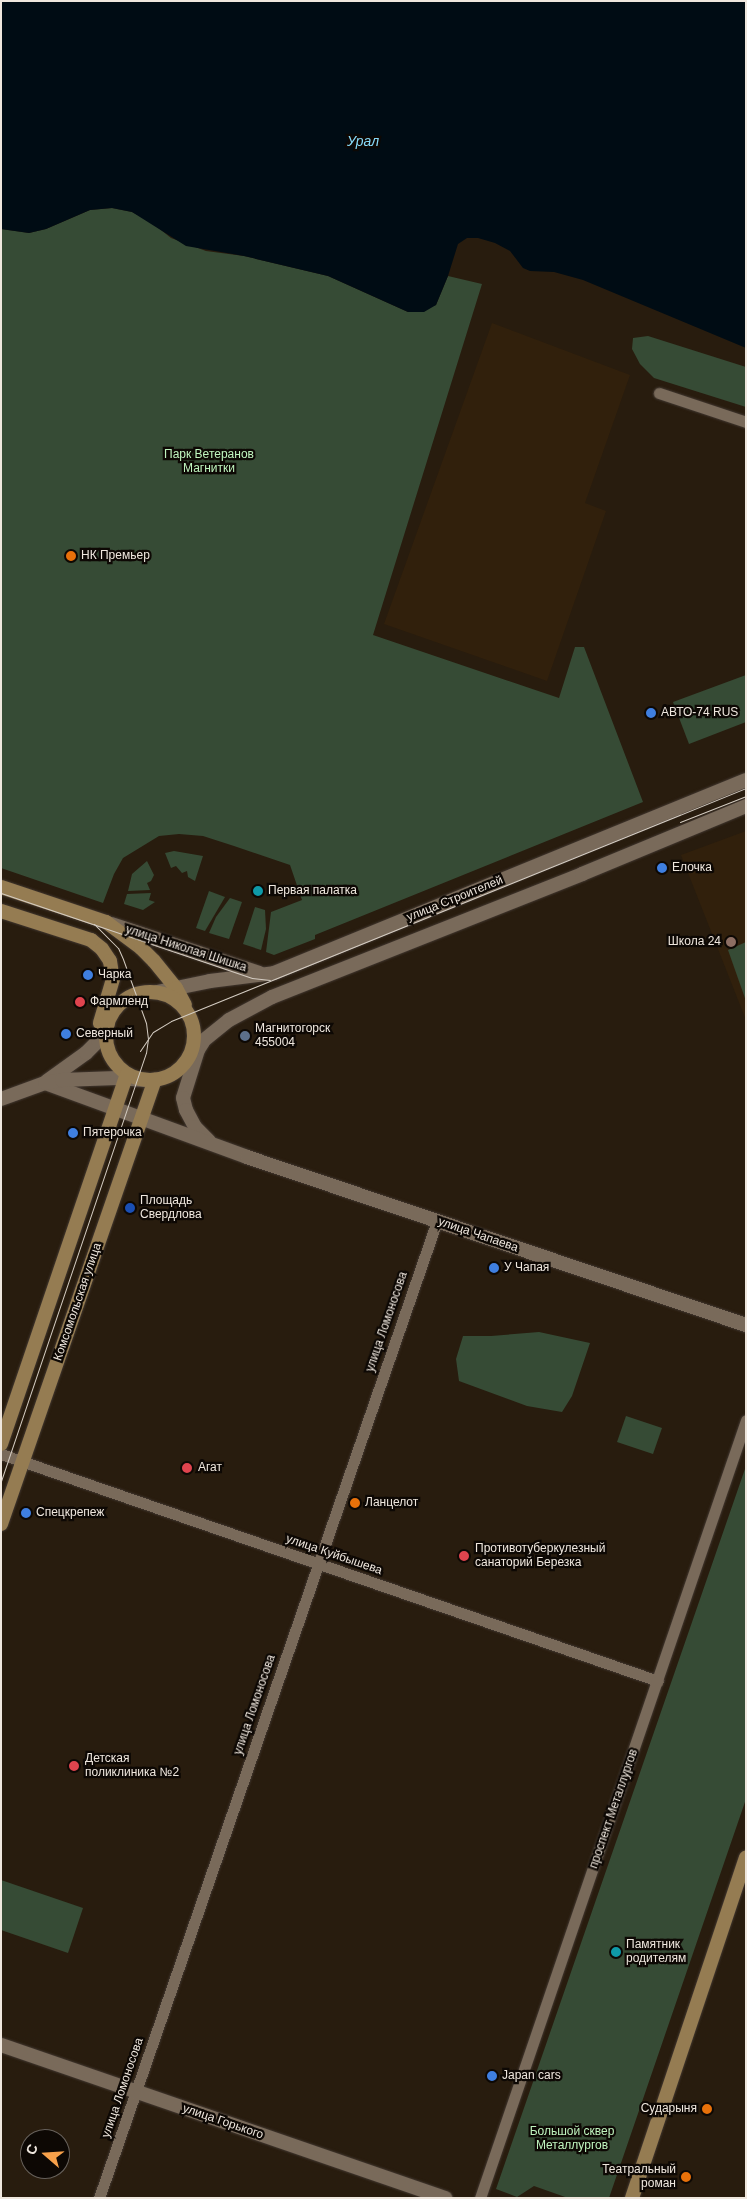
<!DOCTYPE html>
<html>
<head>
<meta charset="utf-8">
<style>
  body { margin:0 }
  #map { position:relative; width:747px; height:2199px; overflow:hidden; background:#281c0e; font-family:Helvetica,sans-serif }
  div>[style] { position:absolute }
  .built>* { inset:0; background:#31200c }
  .green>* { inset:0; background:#364b35 }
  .water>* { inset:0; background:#000c14 }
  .roads { filter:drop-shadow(0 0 1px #423831) drop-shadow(0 0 1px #423831) }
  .minor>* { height:11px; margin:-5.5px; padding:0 5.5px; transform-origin:5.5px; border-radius:5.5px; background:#796a5a }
  .tertiary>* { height:14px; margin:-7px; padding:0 7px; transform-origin:7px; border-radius:7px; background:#796a5a }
  .secondary>* { height:14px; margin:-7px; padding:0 7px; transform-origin:7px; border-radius:7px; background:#957c52 }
  .secondary>.ring { margin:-7px; padding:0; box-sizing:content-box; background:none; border:14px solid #957c52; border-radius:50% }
  .tram>* { height:1px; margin:-0.5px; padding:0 0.5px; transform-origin:0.5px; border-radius:0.5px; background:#d4ccc2 }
  .dots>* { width:14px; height:14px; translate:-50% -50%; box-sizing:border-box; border:2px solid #0d0804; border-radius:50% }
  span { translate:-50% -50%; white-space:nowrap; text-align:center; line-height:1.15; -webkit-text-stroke:4.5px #0d0804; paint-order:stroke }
  .park-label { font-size:12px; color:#bff4be }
  .poi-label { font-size:12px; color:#efe7de }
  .left { translate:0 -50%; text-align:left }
  .right { translate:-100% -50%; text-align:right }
  .street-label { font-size:12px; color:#efe7de }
  .water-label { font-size:14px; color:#87daf9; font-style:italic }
  .frame { position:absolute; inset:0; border:2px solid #efe7de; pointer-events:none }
  .north { position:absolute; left:20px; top:2129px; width:50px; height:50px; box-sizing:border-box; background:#0d0804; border:1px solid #67615b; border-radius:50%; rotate:289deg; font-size:14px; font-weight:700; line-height:20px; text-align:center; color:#efe7de }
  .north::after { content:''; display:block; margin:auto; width:18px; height:22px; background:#f8a14a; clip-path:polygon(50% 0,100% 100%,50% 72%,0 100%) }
</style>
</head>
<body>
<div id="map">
  <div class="built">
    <i style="clip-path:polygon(492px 323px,630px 375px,585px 503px,606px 511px,547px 681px,384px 624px)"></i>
    <i style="clip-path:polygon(746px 831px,746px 1020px,681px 855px)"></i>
  </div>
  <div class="green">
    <i style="clip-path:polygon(112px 208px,132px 212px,151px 222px,171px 238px,206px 251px,244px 256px,328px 276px,408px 312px,436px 305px,448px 276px,482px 284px,373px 635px,559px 698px,575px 647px,584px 647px,643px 802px,315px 935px,315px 939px,274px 955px,266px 952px,271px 912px,302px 900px,290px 865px,234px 846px,203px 836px,179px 834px,159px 836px,123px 858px,114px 874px,103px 903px,1px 868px,1px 229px,29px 233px,46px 229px,90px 210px)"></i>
    <i style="clip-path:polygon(648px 336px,746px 367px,746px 407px,654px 378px,640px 364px,632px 349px,633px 338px)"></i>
    <i style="clip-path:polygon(746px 675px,746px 722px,689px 744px,673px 702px)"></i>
    <i style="clip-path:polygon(174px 851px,203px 856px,195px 881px,188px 877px,187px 871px,182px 873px,176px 866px,171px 868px,165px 853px)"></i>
    <i style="clip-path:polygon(147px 861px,154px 875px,151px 881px,147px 883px,150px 890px,128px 891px,132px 874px)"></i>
    <i style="clip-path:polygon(209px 891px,225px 897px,205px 931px,196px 928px)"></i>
    <i style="clip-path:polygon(151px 893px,149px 900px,155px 902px,143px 910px,124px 904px,127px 894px)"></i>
    <i style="clip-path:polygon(230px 898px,242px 902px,229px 939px,209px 933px,216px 917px)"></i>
    <i style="clip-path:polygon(255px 907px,265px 910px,266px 929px,261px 950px,243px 944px)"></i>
    <i style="clip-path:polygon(746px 942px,746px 1001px,728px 950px)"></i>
    <i style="clip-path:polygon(539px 1332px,590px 1343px,572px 1396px,562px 1412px,527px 1406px,459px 1381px,456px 1359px,463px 1336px,491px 1336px)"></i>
    <i style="clip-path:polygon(626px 1416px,662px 1428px,653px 1454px,617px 1442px)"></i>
    <i style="clip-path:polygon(746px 1466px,746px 1799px,609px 2198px,568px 2198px,534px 2186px,517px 2197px,496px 2189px)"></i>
    <i style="clip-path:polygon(1px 1880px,83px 1908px,68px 1953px,1px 1930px)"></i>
  </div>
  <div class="water">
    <i style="clip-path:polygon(1px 1px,746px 1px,746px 348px,583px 280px,554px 272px,530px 271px,523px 268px,510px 251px,495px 243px,478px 238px,467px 238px,458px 244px,448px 276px,436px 305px,424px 312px,408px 312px,328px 276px,244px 256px,186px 246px,132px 212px,112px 208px,90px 210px,46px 229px,29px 233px,1px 229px)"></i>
  </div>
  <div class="roads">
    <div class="minor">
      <i style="left:659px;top:393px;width:92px;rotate:18.4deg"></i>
      <i style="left:1px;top:1454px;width:695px;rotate:19.06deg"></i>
      <i style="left:99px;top:2198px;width:1034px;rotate:-70.92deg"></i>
      <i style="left:480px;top:2198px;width:822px;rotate:-71.12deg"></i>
    </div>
    <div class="tertiary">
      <i style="left:111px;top:924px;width:156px;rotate:18.3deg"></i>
      <i style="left:157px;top:992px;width:54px;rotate:-11.7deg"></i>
      <i style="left:210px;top:981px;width:64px;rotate:-7.1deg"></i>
      <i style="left:274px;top:973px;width:510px;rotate:-22.24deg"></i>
      <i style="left:203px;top:1042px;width:9px;rotate:122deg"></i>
      <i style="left:198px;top:1050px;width:50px;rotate:107.4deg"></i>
      <i style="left:183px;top:1098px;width:12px;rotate:76deg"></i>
      <i style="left:186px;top:1110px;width:19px;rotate:62deg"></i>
      <i style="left:195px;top:1127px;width:20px;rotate:45deg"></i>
      <i style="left:193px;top:1049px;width:46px;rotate:-38.9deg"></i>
      <i style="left:229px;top:1020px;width:49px;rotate:-28.1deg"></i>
      <i style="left:272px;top:997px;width:334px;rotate:-21.6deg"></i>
      <i style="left:582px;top:874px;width:178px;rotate:-22.5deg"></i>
      <i style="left:47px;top:1081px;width:48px;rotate:-35.7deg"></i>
      <i style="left:86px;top:1053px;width:17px;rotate:-45deg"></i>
      <i style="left:98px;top:1041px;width:20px;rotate:-60deg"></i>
      <i style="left:45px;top:1083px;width:215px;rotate:20.1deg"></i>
      <i style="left:247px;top:1157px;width:527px;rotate:18.61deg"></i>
      <i style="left:1px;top:1099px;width:47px;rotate:-20deg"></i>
      <i style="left:45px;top:1083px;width:17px;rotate:-10deg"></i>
      <i style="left:62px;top:1080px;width:55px;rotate:-2.1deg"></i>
      <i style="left:117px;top:1078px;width:29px;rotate:4deg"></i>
      <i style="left:1px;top:2045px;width:470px;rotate:19deg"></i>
    </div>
    <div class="secondary">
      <i style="left:1px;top:887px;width:111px;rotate:18.4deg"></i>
      <i style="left:106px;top:922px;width:44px;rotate:36.6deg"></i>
      <i style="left:141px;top:948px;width:18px;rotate:45deg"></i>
      <i style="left:154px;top:961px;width:35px;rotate:51deg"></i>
      <i style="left:176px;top:988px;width:19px;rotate:62deg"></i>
      <i style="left:1px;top:911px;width:95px;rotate:17.9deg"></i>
      <i style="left:91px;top:940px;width:14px;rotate:39deg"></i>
      <i style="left:102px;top:949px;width:14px;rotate:56deg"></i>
      <i style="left:110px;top:961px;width:18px;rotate:81deg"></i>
      <i style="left:113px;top:979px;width:46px;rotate:106.5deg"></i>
      <i class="ring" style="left:106px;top:992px;width:74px;height:74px"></i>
      <i style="left:1px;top:1444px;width:391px;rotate:-71.2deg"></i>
      <i style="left:1px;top:1524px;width:470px;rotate:-70.9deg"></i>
      <i style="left:632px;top:2198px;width:359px;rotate:-71.5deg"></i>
    </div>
  </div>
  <div class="tram">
    <i style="left:680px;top:822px;width:71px;rotate:-21.5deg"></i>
    <i style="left:1px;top:893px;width:265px;rotate:18.7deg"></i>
    <i style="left:252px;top:978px;width:18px;rotate:6deg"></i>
    <i style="left:140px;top:1051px;width:23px;rotate:-56deg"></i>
    <i style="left:153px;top:1032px;width:21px;rotate:-31deg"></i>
    <i style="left:171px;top:1021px;width:620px;rotate:-22.06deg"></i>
    <i style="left:1px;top:1481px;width:452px;rotate:-71.3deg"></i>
    <i style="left:146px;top:1053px;width:14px;rotate:-82deg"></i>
    <i style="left:148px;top:1039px;width:16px;rotate:-97deg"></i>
    <i style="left:146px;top:1023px;width:68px;rotate:-109.8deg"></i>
    <i style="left:123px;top:959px;width:12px;rotate:-114deg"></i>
    <i style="left:118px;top:948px;width:34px;rotate:-135deg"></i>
  </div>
  <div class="dots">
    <i style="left:71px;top:556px;background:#e8710a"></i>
    <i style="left:651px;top:713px;background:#3f7fe0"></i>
    <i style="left:662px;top:868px;background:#3f7fe0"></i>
    <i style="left:258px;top:891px;background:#0f9aa8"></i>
    <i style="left:731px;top:942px;background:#8d6e63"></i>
    <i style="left:88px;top:975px;background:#3f7fe0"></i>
    <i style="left:80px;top:1002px;background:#e0444e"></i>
    <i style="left:66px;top:1034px;background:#3f7fe0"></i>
    <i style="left:245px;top:1036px;background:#5c6f8a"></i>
    <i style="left:73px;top:1133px;background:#3f7fe0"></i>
    <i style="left:130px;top:1208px;background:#1a4fb4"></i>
    <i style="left:494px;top:1268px;background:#3f7fe0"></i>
    <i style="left:187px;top:1468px;background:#e0444e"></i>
    <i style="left:355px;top:1503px;background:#e8710a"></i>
    <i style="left:26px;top:1513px;background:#3f7fe0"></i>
    <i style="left:464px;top:1556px;background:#e0444e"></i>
    <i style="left:74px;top:1766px;background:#e0444e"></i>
    <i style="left:616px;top:1952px;background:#0f9aa8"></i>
    <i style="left:492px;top:2076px;background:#3f7fe0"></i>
    <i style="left:707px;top:2109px;background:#e8710a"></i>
    <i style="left:686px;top:2177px;background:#e8710a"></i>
  </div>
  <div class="park-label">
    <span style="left:209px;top:462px">Парк Ветеранов<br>Магнитки</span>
    <span style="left:572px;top:2139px">Большой сквер<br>Металлургов</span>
  </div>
  <div class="poi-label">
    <span class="left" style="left:81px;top:556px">НК Премьер</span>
    <span class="left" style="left:661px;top:713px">АВТО-74 RUS</span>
    <span class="left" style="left:672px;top:868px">Елочка</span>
    <span class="left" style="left:268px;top:891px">Первая палатка</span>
    <span class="right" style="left:721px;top:942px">Школа 24</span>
    <span class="left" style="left:98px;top:975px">Чарка</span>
    <span class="left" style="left:90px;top:1002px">Фармленд</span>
    <span class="left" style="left:255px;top:1036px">Магнитогорск<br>455004</span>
    <span class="left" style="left:76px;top:1034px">Северный</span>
    <span class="left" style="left:83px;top:1133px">Пятерочка</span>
    <span class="left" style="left:140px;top:1208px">Площадь<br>Свердлова</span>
    <span class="left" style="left:504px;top:1268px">У Чапая</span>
    <span class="left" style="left:198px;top:1468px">Агат</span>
    <span class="left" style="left:365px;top:1503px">Ланцелот</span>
    <span class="left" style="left:36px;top:1513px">Спецкрепеж</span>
    <span class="left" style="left:475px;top:1556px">Противотуберкулезный<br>санаторий Березка</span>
    <span class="left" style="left:85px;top:1766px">Детская<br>поликлиника №2</span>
    <span class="left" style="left:626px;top:1952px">Памятник<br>родителям</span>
    <span class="left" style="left:502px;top:2076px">Japan cars</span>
    <span class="right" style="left:697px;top:2109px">Сударыня</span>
    <span class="right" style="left:676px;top:2177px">Театральный<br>роман</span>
  </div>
  <div class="street-label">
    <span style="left:455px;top:899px;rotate:-22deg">улица Строителей</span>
    <span style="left:186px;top:949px;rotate:18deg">улица Николая Шишка</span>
    <span style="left:478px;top:1235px;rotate:19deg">улица Чапаева</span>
    <span style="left:78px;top:1302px;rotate:-71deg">Комсомольская улица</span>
    <span style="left:387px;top:1322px;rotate:-71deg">улица Ломоносова</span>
    <span style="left:334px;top:1555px;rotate:19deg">улица Куйбышева</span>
    <span style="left:255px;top:1705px;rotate:-71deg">улица Ломоносова</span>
    <span style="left:614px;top:1809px;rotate:-71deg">проспект Металлургов</span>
    <span style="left:123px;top:2088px;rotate:-71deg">улица Ломоносова</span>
    <span style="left:223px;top:2122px;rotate:19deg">улица Горького</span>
  </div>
  <div class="water-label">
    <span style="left:363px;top:141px">Урал</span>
  </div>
  <div class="frame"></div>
  <div class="north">С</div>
</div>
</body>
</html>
